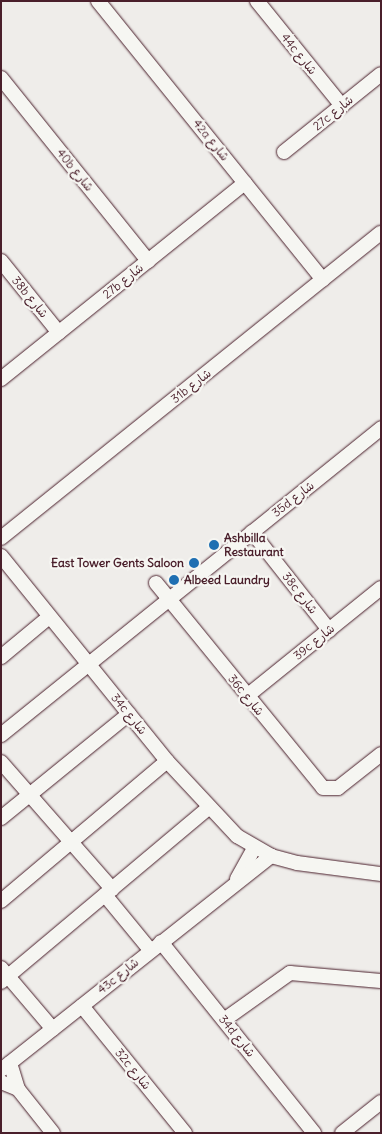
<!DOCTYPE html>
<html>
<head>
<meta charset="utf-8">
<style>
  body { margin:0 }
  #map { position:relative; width:382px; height:1134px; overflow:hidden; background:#efedea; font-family:Delius,"Playpen Sans Arabic",sans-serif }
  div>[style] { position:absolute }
  .roads { filter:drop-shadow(0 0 1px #4a1f2b) drop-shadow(0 0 1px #4a1f2b) }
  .minor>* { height:14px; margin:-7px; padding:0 7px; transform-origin:7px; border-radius:7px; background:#f6f6f2 }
  .dots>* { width:14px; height:14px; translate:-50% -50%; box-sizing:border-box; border:2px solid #f6f6f2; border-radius:50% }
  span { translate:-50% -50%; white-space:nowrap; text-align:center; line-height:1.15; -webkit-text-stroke:4.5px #f6f6f2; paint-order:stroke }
  .street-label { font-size:12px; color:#4a1f2b }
  .poi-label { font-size:12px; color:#4a1f2b; font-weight:700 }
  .left { translate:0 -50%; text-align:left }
  .right { translate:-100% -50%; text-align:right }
  .frame { position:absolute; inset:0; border:2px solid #4a1f2b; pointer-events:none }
</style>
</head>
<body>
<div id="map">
  <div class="roads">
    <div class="minor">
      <i style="left:98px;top:1px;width:358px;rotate:51.1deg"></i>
      <i style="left:257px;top:1px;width:135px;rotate:51deg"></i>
      <i style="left:1px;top:78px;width:235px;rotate:51.2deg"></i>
      <i style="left:284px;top:152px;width:124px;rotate:-38.8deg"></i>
      <i style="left:1px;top:261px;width:92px;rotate:51.1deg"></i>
      <i style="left:1px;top:379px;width:313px;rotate:-38.8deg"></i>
      <i style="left:252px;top:532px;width:125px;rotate:51.8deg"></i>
      <i style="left:1px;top:538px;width:487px;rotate:-38.8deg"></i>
      <i style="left:1px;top:556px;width:264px;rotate:51deg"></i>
      <i style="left:167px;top:761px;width:103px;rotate:47deg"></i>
      <i style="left:237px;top:836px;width:39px;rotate:30deg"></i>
      <i style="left:271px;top:856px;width:27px;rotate:15deg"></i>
      <i style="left:297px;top:863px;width:85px;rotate:7.5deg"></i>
      <i style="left:156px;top:583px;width:264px;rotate:50.8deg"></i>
      <i style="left:323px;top:788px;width:15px"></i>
      <i style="left:338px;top:788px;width:55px;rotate:-38.3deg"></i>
      <i style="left:1px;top:657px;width:62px;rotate:-39.8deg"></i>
      <i style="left:247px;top:696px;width:172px;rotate:-38.9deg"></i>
      <i style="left:1px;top:735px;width:489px;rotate:-38.9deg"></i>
      <i style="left:1px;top:762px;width:169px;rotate:48.8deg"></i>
      <i style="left:1px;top:818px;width:165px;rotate:-39.1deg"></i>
      <i style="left:237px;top:879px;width:35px;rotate:-61deg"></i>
      <i style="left:105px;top:895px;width:72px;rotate:50.6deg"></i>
      <i style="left:1px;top:901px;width:217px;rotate:-40.1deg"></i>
      <i style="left:161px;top:942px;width:245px;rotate:51.3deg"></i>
      <i style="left:1px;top:968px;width:80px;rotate:49.6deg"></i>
      <i style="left:1px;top:982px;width:270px;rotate:-40deg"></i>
      <i style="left:82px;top:1006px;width:164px;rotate:51deg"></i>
      <i style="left:224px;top:1020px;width:81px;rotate:-35.5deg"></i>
      <i style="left:290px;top:973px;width:91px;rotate:5deg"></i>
      <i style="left:10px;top:1063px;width:27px;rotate:73deg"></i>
      <i style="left:18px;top:1089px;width:56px;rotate:51.5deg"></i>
      <i style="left:1px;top:1070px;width:345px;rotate:-38.4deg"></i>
      <i style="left:1px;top:1082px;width:18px;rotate:22deg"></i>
      <i style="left:342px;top:1133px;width:50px;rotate:-38.5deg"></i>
    </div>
  </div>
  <div class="dots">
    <i style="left:214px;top:545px;background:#1f6fb2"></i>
    <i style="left:194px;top:563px;background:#1f6fb2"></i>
    <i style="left:174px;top:580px;background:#1f6fb2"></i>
  </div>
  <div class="street-label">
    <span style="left:299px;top:54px;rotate:51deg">44c شارع</span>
    <span style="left:333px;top:113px;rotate:-39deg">27c شارع</span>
    <span style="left:211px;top:140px;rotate:51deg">42a شارع</span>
    <span style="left:75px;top:170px;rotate:51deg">40b شارع</span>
    <span style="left:123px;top:281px;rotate:-39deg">27b شارع</span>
    <span style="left:30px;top:297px;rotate:51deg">38b شارع</span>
    <span style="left:191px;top:386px;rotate:-38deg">31b شارع</span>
    <span style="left:293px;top:499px;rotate:-38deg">35d شارع</span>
    <span style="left:300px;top:593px;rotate:52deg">38c شارع</span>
    <span style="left:314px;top:642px;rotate:-39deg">39c شارع</span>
    <span style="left:246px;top:695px;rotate:51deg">36c شارع</span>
    <span style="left:129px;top:714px;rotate:51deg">34c شارع</span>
    <span style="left:118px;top:976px;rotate:-39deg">43c شارع</span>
    <span style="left:237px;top:1036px;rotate:51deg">34d شارع</span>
    <span style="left:133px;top:1069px;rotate:51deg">32c شارع</span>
  </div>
  <div class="poi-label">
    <span class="left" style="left:224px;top:545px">Ashbilla<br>Restaurant</span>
    <span class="right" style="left:184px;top:563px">East Tower Gents Saloon</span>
    <span class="left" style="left:184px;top:580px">Albeed Laundry</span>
  </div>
  <div class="frame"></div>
</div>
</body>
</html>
